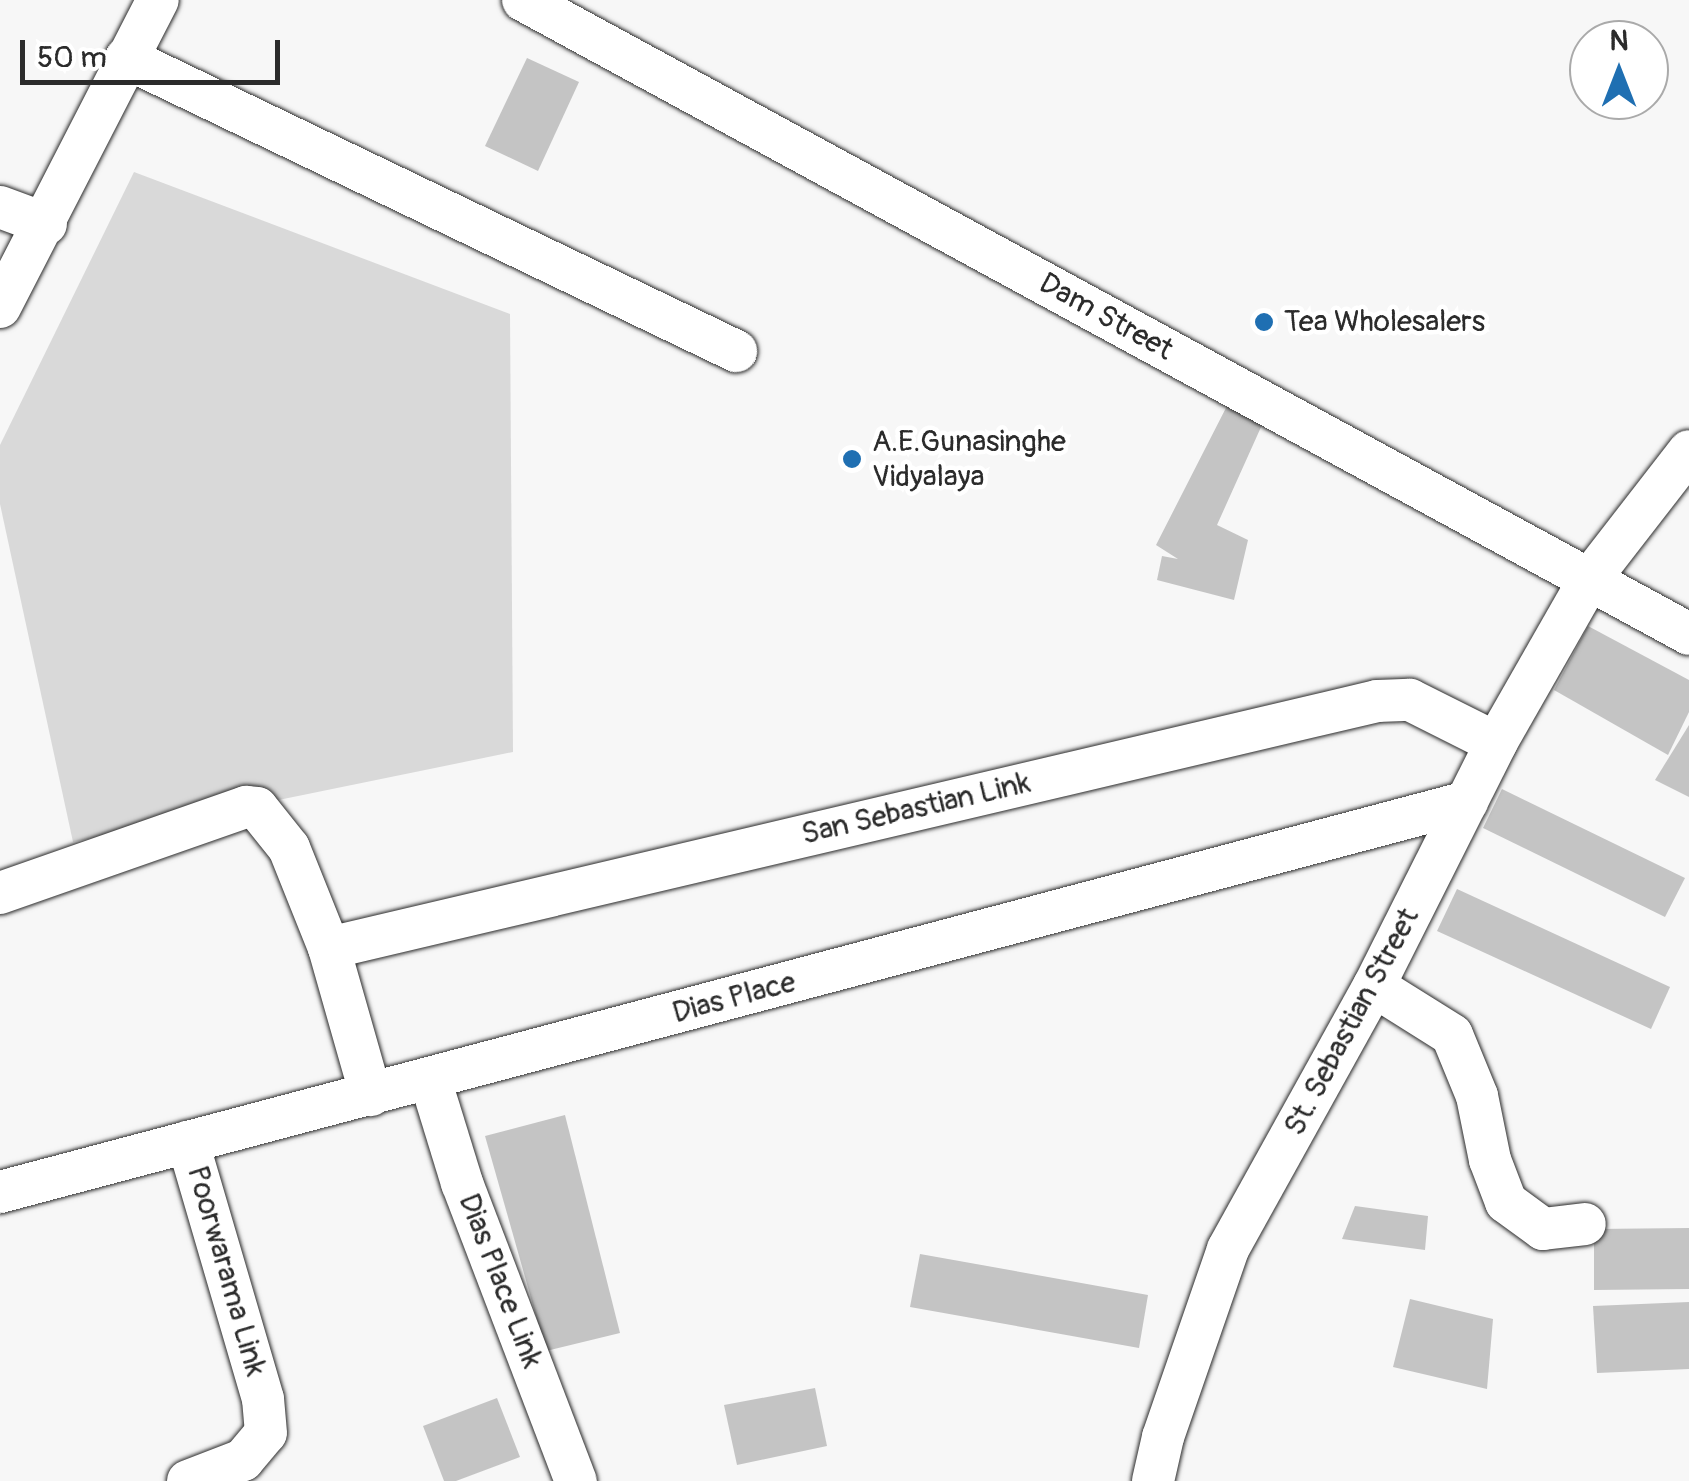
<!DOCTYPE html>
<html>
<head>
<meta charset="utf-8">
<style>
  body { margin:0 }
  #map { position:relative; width:1689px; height:1481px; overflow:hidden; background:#f7f7f7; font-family:Pangolin,sans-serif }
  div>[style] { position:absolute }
  .green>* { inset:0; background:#d9d9d9 }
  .building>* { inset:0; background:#c4c4c4 }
  .roads { filter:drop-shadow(0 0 2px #2b2b2b) drop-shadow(0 0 2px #2b2b2b) }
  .minor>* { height:42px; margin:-21px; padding:0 21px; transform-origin:21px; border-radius:21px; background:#fff }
  .dots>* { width:28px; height:28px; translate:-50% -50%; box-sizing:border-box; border:5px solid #fff; border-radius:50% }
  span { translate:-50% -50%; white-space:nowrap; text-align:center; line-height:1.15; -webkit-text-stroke:9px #fff; paint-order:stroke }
  .street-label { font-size:30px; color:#2b2b2b }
  .poi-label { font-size:30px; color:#2b2b2b }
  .left { translate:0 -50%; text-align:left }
  .north { position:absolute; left:1569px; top:20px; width:100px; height:100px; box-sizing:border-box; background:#fff; border:2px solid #aaa; border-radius:50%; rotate:0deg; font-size:28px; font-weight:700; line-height:40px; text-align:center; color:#2b2b2b }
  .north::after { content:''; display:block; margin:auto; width:35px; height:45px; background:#1f6fb2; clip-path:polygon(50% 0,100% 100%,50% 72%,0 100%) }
  .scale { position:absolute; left:20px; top:40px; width:260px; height:45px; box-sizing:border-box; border:5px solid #2b2b2b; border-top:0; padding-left:12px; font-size:30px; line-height:35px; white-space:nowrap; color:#2b2b2b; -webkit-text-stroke:8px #fff; paint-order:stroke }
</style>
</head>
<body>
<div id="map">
  <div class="green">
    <i style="clip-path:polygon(134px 172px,510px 314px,513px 752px,73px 842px,0 504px,0 445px)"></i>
  </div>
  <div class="building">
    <i style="clip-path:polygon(527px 58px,579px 82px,538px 171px,485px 146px)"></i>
    <i style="clip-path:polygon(1231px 398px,1266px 416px,1217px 525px,1248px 540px,1234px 600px,1157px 580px,1162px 556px,1178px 559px,1156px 545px)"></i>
    <i style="clip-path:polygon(1588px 626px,1689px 680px,1689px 712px,1668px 755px,1554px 690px)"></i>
    <i style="clip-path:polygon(1689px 725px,1689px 797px,1655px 780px)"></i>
    <i style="clip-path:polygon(1502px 789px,1685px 878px,1665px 917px,1483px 828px)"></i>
    <i style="clip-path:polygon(1457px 889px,1670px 987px,1651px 1029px,1437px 931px)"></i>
    <i style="clip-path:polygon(565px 1115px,620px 1333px,546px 1351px,485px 1136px)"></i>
    <i style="clip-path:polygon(1355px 1206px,1428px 1216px,1425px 1250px,1342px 1239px)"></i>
    <i style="clip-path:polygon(1689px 1228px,1689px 1289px,1594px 1290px,1594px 1229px)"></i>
    <i style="clip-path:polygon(920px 1254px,1148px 1295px,1139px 1348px,910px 1307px)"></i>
    <i style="clip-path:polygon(1410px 1299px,1493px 1319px,1487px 1389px,1393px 1367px)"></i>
    <i style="clip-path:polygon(1689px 1302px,1689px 1369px,1597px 1373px,1593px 1306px)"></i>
    <i style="clip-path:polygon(815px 1388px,827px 1446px,737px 1465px,724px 1405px)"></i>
    <i style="clip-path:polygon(497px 1398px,520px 1457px,456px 1481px,444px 1481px,423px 1426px)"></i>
  </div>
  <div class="roads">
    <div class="minor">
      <i style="left:523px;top:0;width:1327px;rotate:28.53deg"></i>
      <i style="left:126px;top:58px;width:677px;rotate:25.66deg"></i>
      <i style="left:0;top:207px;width:49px;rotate:20.3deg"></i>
      <i style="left:0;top:307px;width:345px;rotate:-62.8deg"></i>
      <i style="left:0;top:893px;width:261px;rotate:-19.3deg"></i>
      <i style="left:246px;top:807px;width:11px;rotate:5deg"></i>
      <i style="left:257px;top:808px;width:51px;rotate:51.3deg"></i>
      <i style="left:289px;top:848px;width:108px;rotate:68.2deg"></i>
      <i style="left:329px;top:948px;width:153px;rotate:74.1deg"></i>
      <i style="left:329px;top:948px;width:1077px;rotate:-13.26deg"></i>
      <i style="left:1377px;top:701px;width:33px;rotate:-2deg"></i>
      <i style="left:1410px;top:700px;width:96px;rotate:26.6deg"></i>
      <i style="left:1374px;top:986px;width:92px;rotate:32.1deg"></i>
      <i style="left:1452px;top:1035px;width:66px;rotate:67.7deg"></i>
      <i style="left:1477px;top:1096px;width:65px;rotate:78.5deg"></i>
      <i style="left:1490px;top:1160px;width:45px;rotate:69.1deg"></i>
      <i style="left:1506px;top:1202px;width:46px;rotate:36.1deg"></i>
      <i style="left:1543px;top:1229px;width:42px;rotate:-6.8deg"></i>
      <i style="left:430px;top:1079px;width:109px;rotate:72.9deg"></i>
      <i style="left:462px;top:1183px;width:319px;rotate:69.1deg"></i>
      <i style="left:0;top:1192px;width:1518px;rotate:-14.89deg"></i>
      <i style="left:188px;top:1481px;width:59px;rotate:-20.9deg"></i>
      <i style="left:243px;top:1460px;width:35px;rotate:-50deg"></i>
      <i style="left:266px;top:1433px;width:34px;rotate:-95deg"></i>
      <i style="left:263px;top:1399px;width:268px;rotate:-106.3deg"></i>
      <i style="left:1153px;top:1481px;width:45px;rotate:-77.2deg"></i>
      <i style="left:1163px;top:1437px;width:199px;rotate:-70.9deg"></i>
      <i style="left:1228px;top:1249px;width:301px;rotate:-61deg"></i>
      <i style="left:1374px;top:986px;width:272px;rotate:-63.3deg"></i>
      <i style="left:1496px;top:743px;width:188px;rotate:-60.3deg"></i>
      <i style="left:1589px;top:580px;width:163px;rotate:-52.2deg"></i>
    </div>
  </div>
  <div class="dots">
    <i style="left:1264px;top:322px;background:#1f6fb2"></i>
    <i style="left:852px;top:459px;background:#1f6fb2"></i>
  </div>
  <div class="street-label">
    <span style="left:1106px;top:317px;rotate:29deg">Dam Street</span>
    <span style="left:916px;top:809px;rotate:-13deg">San Sebastian Link</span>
    <span style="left:734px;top:998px;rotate:-15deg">Dias Place</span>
    <span style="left:1352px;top:1022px;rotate:-62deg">St. Sebastian Street</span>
    <span style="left:226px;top:1271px;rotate:74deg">Poorwarama Link</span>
    <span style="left:500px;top:1281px;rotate:69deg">Dias Place Link</span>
  </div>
  <div class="poi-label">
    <span class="left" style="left:1284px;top:322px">Tea Wholesalers</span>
    <span class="left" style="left:872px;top:459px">A.E.Gunasinghe<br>Vidyalaya</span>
  </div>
  <div class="north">N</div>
  <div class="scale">50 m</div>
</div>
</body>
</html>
